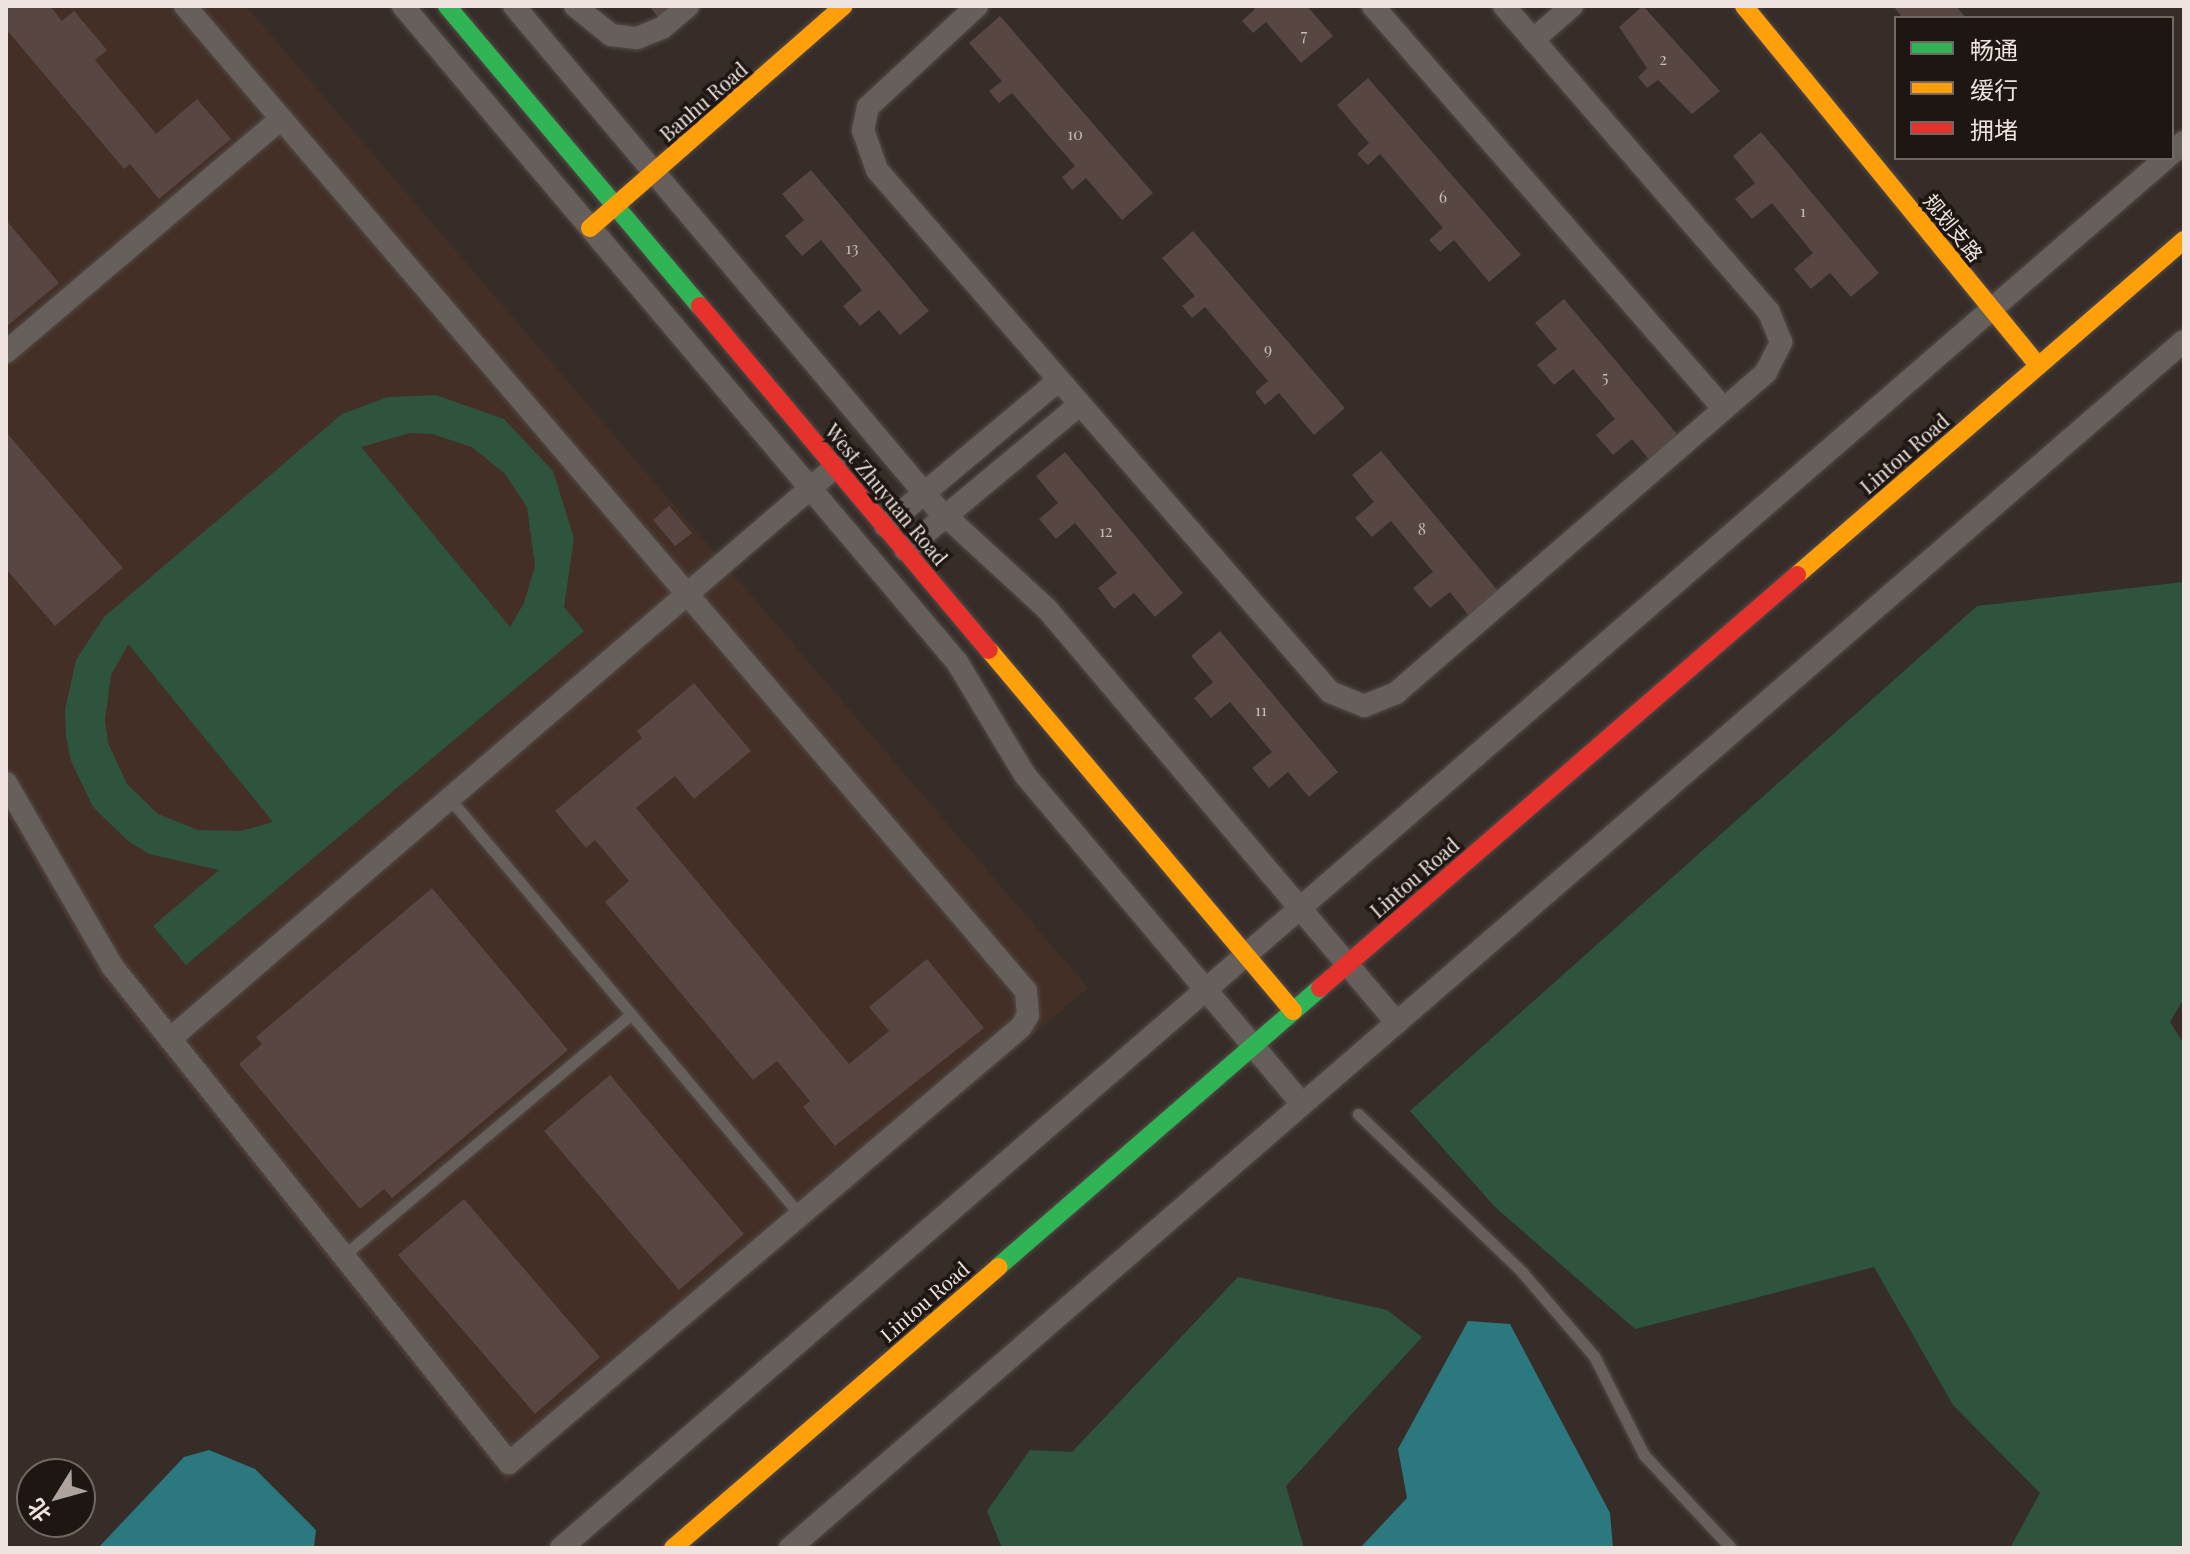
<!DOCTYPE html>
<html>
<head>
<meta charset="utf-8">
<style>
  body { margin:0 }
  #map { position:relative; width:2190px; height:1554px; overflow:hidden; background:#362d29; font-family:"Playfair Display","Noto Sans SC",serif }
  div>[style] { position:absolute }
  .built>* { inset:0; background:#432f26 }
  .green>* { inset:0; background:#2e543e }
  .water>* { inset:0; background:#2b797f }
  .building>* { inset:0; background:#584642 }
  .roads { filter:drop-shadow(0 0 2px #534b48) drop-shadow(0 0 2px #534b48) }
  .lane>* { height:11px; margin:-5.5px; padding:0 5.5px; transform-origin:5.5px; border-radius:5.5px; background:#665f5c }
  .street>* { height:22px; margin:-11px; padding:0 11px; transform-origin:11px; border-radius:11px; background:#665f5c }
  .fast>* { height:18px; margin:-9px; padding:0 9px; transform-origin:9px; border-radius:9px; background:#30b455 }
  .slow>* { height:18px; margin:-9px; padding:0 9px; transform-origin:9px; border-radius:9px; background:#ff9f0a }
  .jam>* { height:18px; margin:-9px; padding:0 9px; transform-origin:9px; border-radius:9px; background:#e5322d }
  span { translate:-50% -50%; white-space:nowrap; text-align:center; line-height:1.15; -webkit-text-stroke:7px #1d1612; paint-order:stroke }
  .number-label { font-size:16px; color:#c8bcb8 }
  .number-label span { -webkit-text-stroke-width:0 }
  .street-label { font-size:20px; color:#eee3df }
  .frame { position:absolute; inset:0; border:8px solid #eee3df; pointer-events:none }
  .legend { position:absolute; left:1894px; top:16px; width:280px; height:144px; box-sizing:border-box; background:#1d1612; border:2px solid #716864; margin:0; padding:10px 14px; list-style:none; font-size:24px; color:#eee3df }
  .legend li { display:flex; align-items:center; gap:16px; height:40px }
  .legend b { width:40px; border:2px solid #716864 }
  .north { position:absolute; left:16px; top:1458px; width:80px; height:80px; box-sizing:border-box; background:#1d1612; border:2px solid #716864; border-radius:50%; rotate:233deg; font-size:22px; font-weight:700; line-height:32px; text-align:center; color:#eee3df }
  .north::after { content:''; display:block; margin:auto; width:28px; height:36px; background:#aea39f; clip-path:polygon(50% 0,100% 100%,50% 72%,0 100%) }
</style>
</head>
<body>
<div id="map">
  <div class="built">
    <i style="clip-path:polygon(6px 6px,246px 6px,1088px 988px,506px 1483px,100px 977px,6px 813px)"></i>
  </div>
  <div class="green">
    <i style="clip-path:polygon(evenodd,436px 395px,504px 419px,553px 471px,574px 538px,564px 607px,584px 631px,186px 965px,153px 926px,219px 870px,149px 854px,128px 841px,93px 807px,71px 761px,66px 736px,65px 710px,76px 660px,104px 617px,342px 414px,387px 397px,436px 395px,410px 433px,432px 434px,472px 447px,505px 474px,527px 507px,535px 566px,524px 603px,510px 627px,361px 447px,410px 433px,436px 395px,128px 645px,129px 645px,273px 822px,241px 831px,198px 830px,158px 814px,127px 784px,108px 743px,105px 720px,111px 675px,128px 645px)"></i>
    <i style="clip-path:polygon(2184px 582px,2184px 998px,2170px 1022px,2184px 1044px,2184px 1548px,2010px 1548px,2040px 1493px,1953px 1405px,1874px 1267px,1635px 1329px,1495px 1207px,1410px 1111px,1977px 606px)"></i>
    <i style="clip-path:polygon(1238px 1277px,1387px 1310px,1422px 1337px,1286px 1486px,1304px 1548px,1002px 1548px,987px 1511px,1030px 1450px,1072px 1452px)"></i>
  </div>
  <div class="water">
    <i style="clip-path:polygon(1468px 1321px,1510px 1324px,1610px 1513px,1613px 1548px,1360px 1548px,1407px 1498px,1398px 1449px)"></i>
    <i style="clip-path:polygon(209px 1450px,255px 1469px,316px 1530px,314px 1548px,98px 1548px,184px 1457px)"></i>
  </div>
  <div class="building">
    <i style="clip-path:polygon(6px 6px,50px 6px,62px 21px,74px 11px,107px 50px,95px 60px,156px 134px,197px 99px,231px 139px,159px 199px,130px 164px,124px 169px,6px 29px)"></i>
    <i style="clip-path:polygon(649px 6px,671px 6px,658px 17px)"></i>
    <i style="clip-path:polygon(1252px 6px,1307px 6px,1333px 36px,1301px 63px,1266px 22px,1253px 33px,1242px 21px,1255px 9px)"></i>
    <i style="clip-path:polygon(1643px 6px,1720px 91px,1692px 114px,1658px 80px,1647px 88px,1638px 77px,1647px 68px,1619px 27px)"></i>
    <i style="clip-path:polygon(1893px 6px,1956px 6px,1966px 18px,1903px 18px)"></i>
    <i style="clip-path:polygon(1000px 16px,1153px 193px,1122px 220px,1086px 178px,1072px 190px,1062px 177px,1075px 166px,1012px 93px,999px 103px,989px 91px,1002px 81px,969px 43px)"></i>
    <i style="clip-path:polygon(1368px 78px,1521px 255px,1489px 282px,1454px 240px,1440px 252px,1429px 240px,1443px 228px,1380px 154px,1368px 165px,1357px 154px,1369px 143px,1337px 105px)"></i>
    <i style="clip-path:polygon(1761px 132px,1879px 273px,1851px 297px,1830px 273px,1811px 289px,1794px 269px,1813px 253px,1772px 203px,1752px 219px,1735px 199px,1755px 183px,1733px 156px)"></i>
    <i style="clip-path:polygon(811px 170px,929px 311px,900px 335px,879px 310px,860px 326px,843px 306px,862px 290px,821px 240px,802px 256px,785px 236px,804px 220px,782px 194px)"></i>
    <i style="clip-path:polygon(6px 220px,59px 283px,6px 327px)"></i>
    <i style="clip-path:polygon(1193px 231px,1345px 408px,1314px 435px,1279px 393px,1265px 405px,1255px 392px,1268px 381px,1205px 307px,1192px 318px,1182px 306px,1195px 296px,1162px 258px)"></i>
    <i style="clip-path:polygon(1564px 299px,1682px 440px,1653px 464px,1632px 439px,1613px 455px,1596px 435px,1615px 419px,1573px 369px,1554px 385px,1537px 365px,1557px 349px,1535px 323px)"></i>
    <i style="clip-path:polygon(6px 432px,123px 568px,55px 626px,6px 569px)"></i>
    <i style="clip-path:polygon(1381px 451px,1499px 592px,1470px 617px,1450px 592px,1430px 608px,1413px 588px,1433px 572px,1391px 521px,1372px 537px,1355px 518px,1374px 502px,1352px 475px)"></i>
    <i style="clip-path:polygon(1065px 452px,1183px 593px,1155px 617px,1134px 593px,1114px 609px,1098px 588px,1117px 573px,1075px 523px,1056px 539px,1039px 519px,1058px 503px,1036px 476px)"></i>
    <i style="clip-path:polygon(669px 506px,692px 533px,675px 546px,653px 520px)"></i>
    <i style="clip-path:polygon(1220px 631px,1338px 772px,1309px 797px,1288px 772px,1269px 788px,1252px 768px,1272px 752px,1230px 702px,1211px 718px,1194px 698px,1213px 682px,1191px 656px)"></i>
    <i style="clip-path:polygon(694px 683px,751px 751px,694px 799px,675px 776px,636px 808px,849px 1064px,889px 1031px,869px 1007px,927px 959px,984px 1028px,835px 1146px,803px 1107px,810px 1101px,777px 1061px,753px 1080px,605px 902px,629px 881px,595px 840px,586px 848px,555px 811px,642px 738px,637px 731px)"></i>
    <i style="clip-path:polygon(432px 888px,568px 1050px,392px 1198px,384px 1189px,360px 1209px,239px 1064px,262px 1044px,256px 1037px)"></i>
    <i style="clip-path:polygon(610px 1075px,744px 1234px,679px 1290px,544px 1131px)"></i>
    <i style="clip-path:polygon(464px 1199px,600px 1357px,535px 1414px,398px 1255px)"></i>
  </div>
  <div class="roads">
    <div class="lane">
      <i style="left:450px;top:799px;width:544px;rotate:49.92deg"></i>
      <i style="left:1358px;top:1114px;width:228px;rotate:43.9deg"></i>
      <i style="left:1522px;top:1272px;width:111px;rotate:49.4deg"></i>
      <i style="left:1594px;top:1356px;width:111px;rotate:63.2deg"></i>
      <i style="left:1644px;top:1455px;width:127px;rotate:46.9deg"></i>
      <i style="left:343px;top:1256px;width:376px;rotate:-40deg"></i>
    </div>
    <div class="street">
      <i style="left:403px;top:6px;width:859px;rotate:49.82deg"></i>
      <i style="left:957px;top:662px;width:132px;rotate:59deg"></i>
      <i style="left:1025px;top:775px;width:430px;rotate:49.9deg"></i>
      <i style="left:514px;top:6px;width:655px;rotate:49.89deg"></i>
      <i style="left:936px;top:507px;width:151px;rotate:42.6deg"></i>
      <i style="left:1047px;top:609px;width:542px;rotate:49.79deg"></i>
      <i style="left:575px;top:6px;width:46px;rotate:38.9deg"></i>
      <i style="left:611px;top:35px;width:26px;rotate:7deg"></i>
      <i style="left:637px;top:38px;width:27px;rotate:-22deg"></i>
      <i style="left:662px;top:28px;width:34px;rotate:-40deg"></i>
      <i style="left:977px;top:6px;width:149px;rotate:137.2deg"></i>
      <i style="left:868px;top:107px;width:24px;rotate:102deg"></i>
      <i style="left:863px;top:130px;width:42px;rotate:70.7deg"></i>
      <i style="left:877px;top:170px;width:691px;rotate:49.05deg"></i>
      <i style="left:1330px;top:692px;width:37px;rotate:22deg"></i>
      <i style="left:1364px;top:706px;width:35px;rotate:-22deg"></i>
      <i style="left:1396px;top:693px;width:490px;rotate:-40.9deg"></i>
      <i style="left:1766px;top:372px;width:34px;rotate:-63deg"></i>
      <i style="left:1781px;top:342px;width:32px;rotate:-112deg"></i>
      <i style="left:1769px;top:312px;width:405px;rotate:-130.9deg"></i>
      <i style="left:1373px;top:6px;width:534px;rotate:48.95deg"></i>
      <i style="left:1533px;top:40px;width:52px;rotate:-41.1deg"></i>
      <i style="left:2172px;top:153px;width:16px;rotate:-43deg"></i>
      <i style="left:6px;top:352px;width:360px;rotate:-40.3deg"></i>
      <i style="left:885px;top:526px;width:227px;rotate:-40deg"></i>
      <i style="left:905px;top:550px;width:228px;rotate:-39.8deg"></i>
      <i style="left:6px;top:783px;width:211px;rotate:59.9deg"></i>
      <i style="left:112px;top:966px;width:636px;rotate:51.38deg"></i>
      <i style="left:509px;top:1463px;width:672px;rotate:-40.42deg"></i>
      <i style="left:1021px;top:1027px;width:14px;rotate:-60deg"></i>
      <i style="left:1028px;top:1015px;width:24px;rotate:-95deg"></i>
      <i style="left:1026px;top:991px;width:1295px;rotate:-130.49deg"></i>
      <i style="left:170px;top:1039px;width:877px;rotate:-40.7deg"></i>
      <i style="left:561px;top:1548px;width:2123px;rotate:-40.89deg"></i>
      <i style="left:790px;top:1548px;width:1844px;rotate:-40.89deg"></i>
    </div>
    <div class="fast">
      <i style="left:447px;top:6px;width:392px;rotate:49.9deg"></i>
      <i style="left:998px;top:1267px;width:426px;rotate:-40.9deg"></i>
    </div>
    <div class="slow">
      <i style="left:1744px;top:6px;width:465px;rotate:50.7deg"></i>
      <i style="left:590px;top:228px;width:337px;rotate:-41.2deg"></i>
      <i style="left:1797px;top:575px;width:512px;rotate:-40.88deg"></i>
      <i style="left:989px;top:650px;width:472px;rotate:49.9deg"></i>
      <i style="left:673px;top:1548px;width:430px;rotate:-40.8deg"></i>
    </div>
    <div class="jam">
      <i style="left:700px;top:306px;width:449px;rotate:50deg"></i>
      <i style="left:1320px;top:988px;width:631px;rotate:-40.89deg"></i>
    </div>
  </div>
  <div class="number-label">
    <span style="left:1304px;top:35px">7</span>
    <span style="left:1663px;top:59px">2</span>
    <span style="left:1075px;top:134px">10</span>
    <span style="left:1443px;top:197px">6</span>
    <span style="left:1803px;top:211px">1</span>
    <span style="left:852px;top:248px">13</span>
    <span style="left:1268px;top:349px">9</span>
    <span style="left:1605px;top:377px">5</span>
    <span style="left:1422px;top:529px">8</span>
    <span style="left:1106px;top:531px">12</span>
    <span style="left:1261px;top:710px">11</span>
  </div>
  <div class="street-label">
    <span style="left:703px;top:101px;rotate:-41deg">Banhu Road</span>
    <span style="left:1954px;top:227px;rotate:51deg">规划支路</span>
    <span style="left:1904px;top:453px;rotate:-41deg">Lintou Road</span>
    <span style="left:887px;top:494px;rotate:50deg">West Zhuyuan Road</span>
    <span style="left:1414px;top:877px;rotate:-41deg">Lintou Road</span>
    <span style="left:924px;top:1301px;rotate:-41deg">Lintou Road</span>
  </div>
  <div class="frame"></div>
  <ul class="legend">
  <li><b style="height:10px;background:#30b455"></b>畅通</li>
  <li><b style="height:10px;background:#ff9f0a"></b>缓行</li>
  <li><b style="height:10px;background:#e5322d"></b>拥堵</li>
  </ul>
  <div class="north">北</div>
</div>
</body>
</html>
